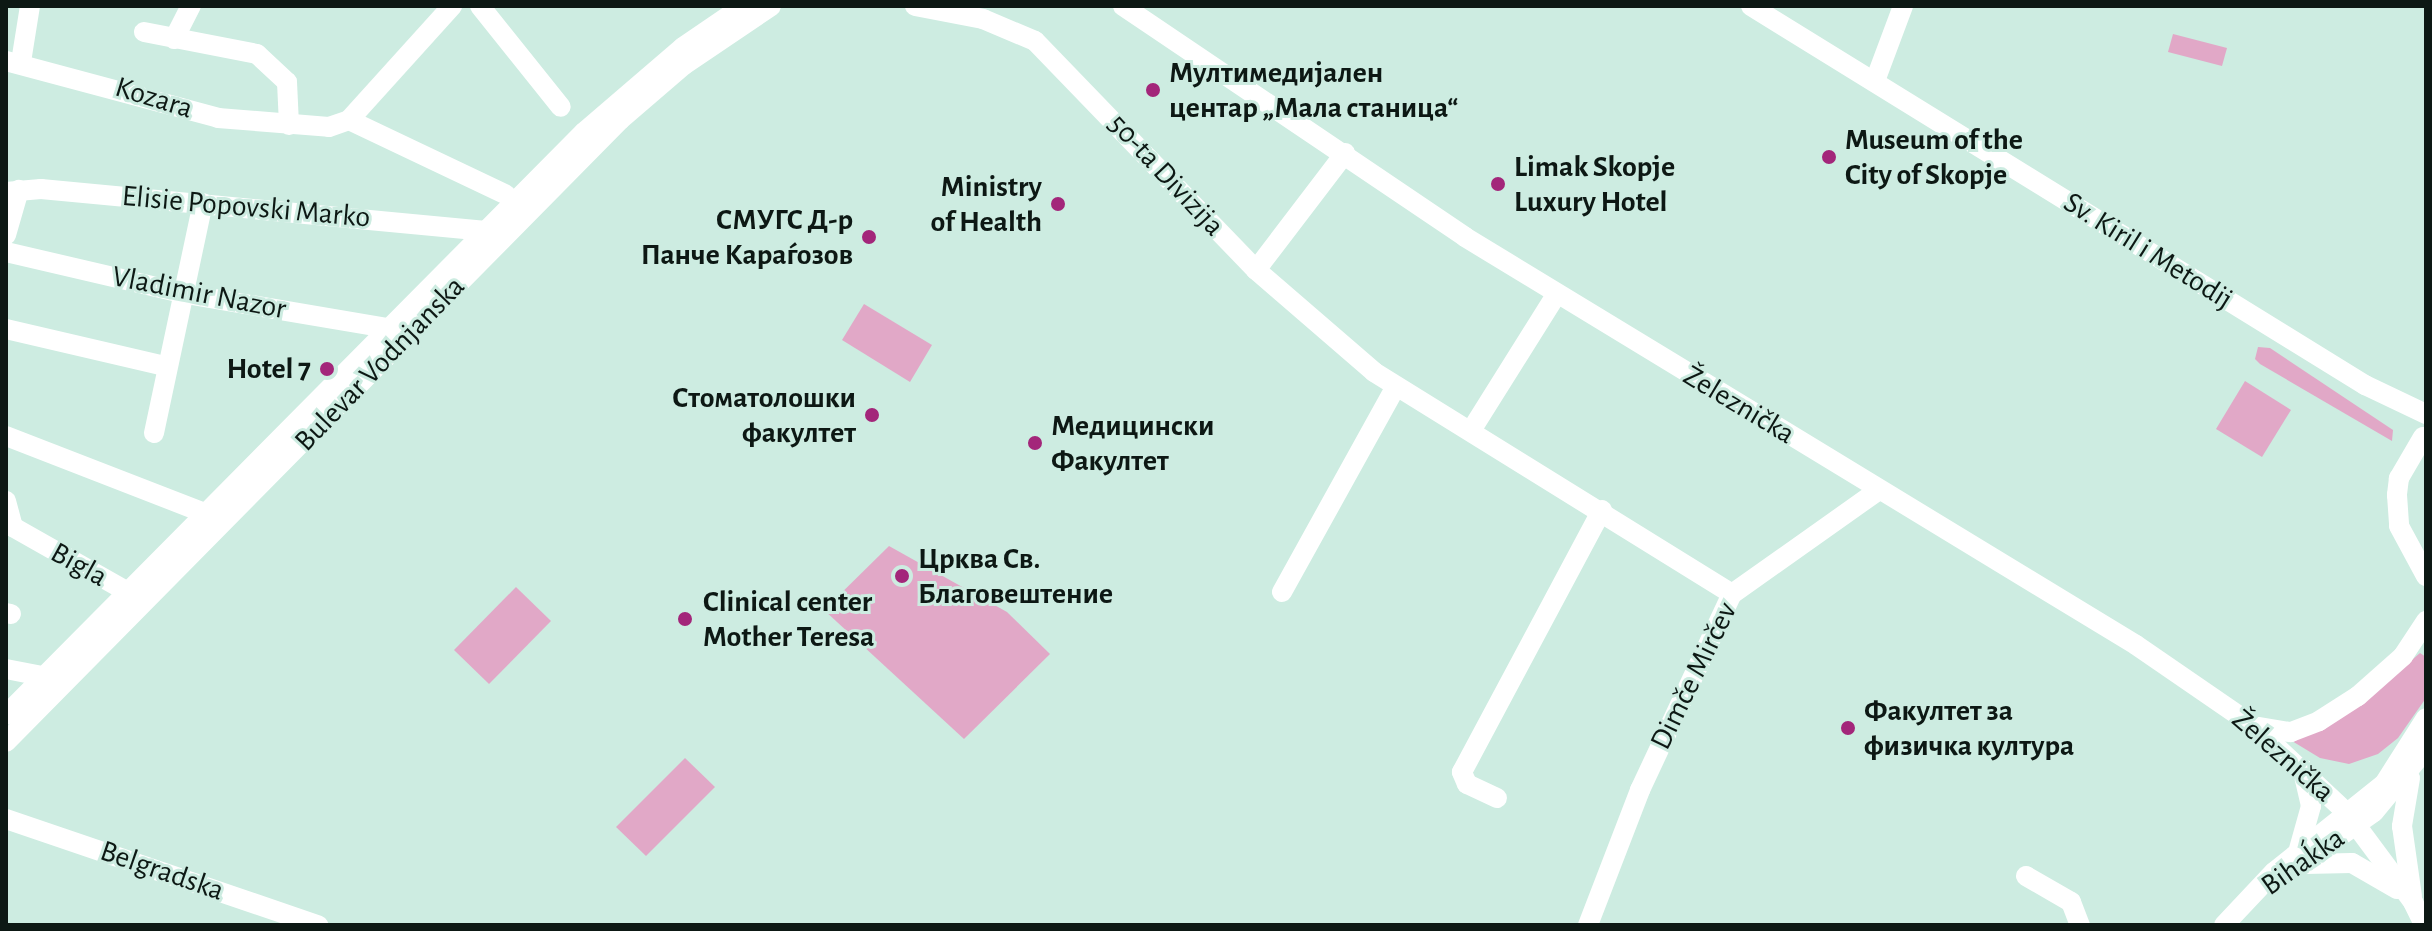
<!DOCTYPE html>
<html>
<head>
<meta charset="utf-8">
<style>
  body { margin:0 }
  #map { position:relative; width:2432px; height:931px; overflow:hidden; background:#cdece1; font-family:"Alegreya Sans",sans-serif }
  div>[style] { position:absolute }
  .green>* { inset:0; background:#e1a8c7 }
  .minor>* { height:20px; margin:-10px; padding:0 10px; transform-origin:10px; border-radius:10px; background:#fff }
  .dots>* { width:22px; height:22px; translate:-50% -50%; box-sizing:border-box; border:4px solid #cdece1; border-radius:50% }
  span { translate:-50% -50%; white-space:nowrap; text-align:center; line-height:1.15; -webkit-text-stroke:6px #cdece1; paint-order:stroke }
  .poi-label { font-size:30px; color:#0d1814; font-weight:700 }
  .left { translate:0 -50%; text-align:left }
  .right { translate:-100% -50%; text-align:right }
  .street-label { font-size:30px; color:#0d1814 }
  .frame { position:absolute; inset:0; border:8px solid #0d1814; pointer-events:none }
</style>
</head>
<body>
<div id="map">
  <div class="green">
    <i style="clip-path:polygon(2173px 34px,2227px 48px,2222px 66px,2168px 52px)"></i>
    <i style="clip-path:polygon(864px 304px,932px 345px,910px 382px,842px 340px)"></i>
    <i style="clip-path:polygon(2258px 347px,2270px 348px,2393px 430px,2392px 441px,2260px 364px,2255px 359px)"></i>
    <i style="clip-path:polygon(2245px 381px,2291px 410px,2262px 457px,2216px 429px)"></i>
    <i style="clip-path:polygon(889px 546px,1007px 612px,1050px 654px,964px 739px,824px 610px)"></i>
    <i style="clip-path:polygon(516px 587px,551px 621px,489px 684px,454px 650px)"></i>
    <i style="clip-path:polygon(2420px 653px,2426px 657px,2426px 698px,2398px 738px,2378px 754px,2349px 764px,2320px 758px,2292px 741px,2361px 704px)"></i>
    <i style="clip-path:polygon(685px 758px,715px 787px,646px 856px,616px 827px)"></i>
  </div>
  <div class="minor">
    <i style="left:480px;top:6px;width:129px;rotate:51.3deg"></i>
    <i style="left:915px;top:6px;width:69px;rotate:10.8deg"></i>
    <i style="left:983px;top:19px;width:56px;rotate:22.9deg"></i>
    <i style="left:1035px;top:41px;width:318px;rotate:46deg"></i>
    <i style="left:1256px;top:270px;width:156px;rotate:40.8deg"></i>
    <i style="left:1374px;top:372px;width:421px;rotate:31.8deg"></i>
    <i style="left:1123px;top:6px;width:413px;rotate:34deg"></i>
    <i style="left:1465px;top:237px;width:785px;rotate:31.3deg"></i>
    <i style="left:2136px;top:645px;width:143px;rotate:34.5deg"></i>
    <i style="left:2254px;top:726px;width:127px;rotate:43.1deg"></i>
    <i style="left:2347px;top:813px;width:111px;rotate:53.4deg"></i>
    <i style="left:2413px;top:902px;width:25px;rotate:64deg"></i>
    <i style="left:1751px;top:6px;width:722px;rotate:31.69deg"></i>
    <i style="left:2365px;top:385px;width:68px;rotate:25.4deg"></i>
    <i style="left:144px;top:32px;width:115px;rotate:11deg"></i>
    <i style="left:257px;top:54px;width:41px;rotate:43deg"></i>
    <i style="left:287px;top:82px;width:43px;rotate:87.3deg"></i>
    <i style="left:174px;top:39px;width:37px;rotate:-63deg"></i>
    <i style="left:6px;top:61px;width:220px;rotate:15deg"></i>
    <i style="left:218px;top:118px;width:111px;rotate:4.6deg"></i>
    <i style="left:329px;top:127px;width:21px;rotate:-19deg"></i>
    <i style="left:349px;top:120px;width:173px;rotate:25.4deg"></i>
    <i style="left:21px;top:62px;width:57px;rotate:-80.9deg"></i>
    <i style="left:1875px;top:81px;width:80px;rotate:-69.5deg"></i>
    <i style="left:349px;top:120px;width:154px;rotate:-47.9deg"></i>
    <i style="left:6px;top:192px;width:35px;rotate:-5deg"></i>
    <i style="left:41px;top:189px;width:447px;rotate:5.4deg"></i>
    <i style="left:6px;top:235px;width:47px;rotate:-73.9deg"></i>
    <i style="left:6px;top:252px;width:185px;rotate:13.1deg"></i>
    <i style="left:186px;top:294px;width:209px;rotate:9.6deg"></i>
    <i style="left:1256px;top:270px;width:147px;rotate:-52.7deg"></i>
    <i style="left:6px;top:329px;width:163px;rotate:13.1deg"></i>
    <i style="left:1472px;top:429px;width:158px;rotate:-57.9deg"></i>
    <i style="left:154px;top:433px;width:235px;rotate:-78deg"></i>
    <i style="left:6px;top:436px;width:216px;rotate:21.2deg"></i>
    <i style="left:2423px;top:437px;width:48px;rotate:120.3deg"></i>
    <i style="left:2399px;top:478px;width:17px;rotate:97deg"></i>
    <i style="left:2397px;top:495px;width:31px;rotate:86deg"></i>
    <i style="left:2399px;top:526px;width:57px;rotate:61.6deg"></i>
    <i style="left:6px;top:501px;width:27px;rotate:75deg"></i>
    <i style="left:13px;top:527px;width:132px;rotate:29.5deg"></i>
    <i style="left:1282px;top:592px;width:233px;rotate:-61deg"></i>
    <i style="left:6px;top:613px;width:5px;rotate:11deg"></i>
    <i style="left:6px;top:669px;width:37px;rotate:11deg"></i>
    <i style="left:6px;top:715px;width:821px;rotate:-45.25deg"></i>
    <i style="left:584px;top:132px;width:130px;rotate:-40.6deg"></i>
    <i style="left:683px;top:47px;width:73px;rotate:-34.3deg"></i>
    <i style="left:2258px;top:727px;width:33px;rotate:9deg"></i>
    <i style="left:2291px;top:732px;width:30px;rotate:-21deg"></i>
    <i style="left:2319px;top:721px;width:46px;rotate:-32.7deg"></i>
    <i style="left:2358px;top:696px;width:60px;rotate:-41.6deg"></i>
    <i style="left:2403px;top:656px;width:42px;rotate:-56.7deg"></i>
    <i style="left:6px;top:742px;width:874px;rotate:-45.37deg"></i>
    <i style="left:620px;top:120px;width:84px;rotate:-40.7deg"></i>
    <i style="left:684px;top:65px;width:105px;rotate:-34.1deg"></i>
    <i style="left:2410px;top:778px;width:49px;rotate:99.5deg"></i>
    <i style="left:2402px;top:826px;width:71px;rotate:81.9deg"></i>
    <i style="left:1497px;top:798px;width:33px;rotate:-155deg"></i>
    <i style="left:1467px;top:784px;width:13px;rotate:-113deg"></i>
    <i style="left:1462px;top:772px;width:297px;rotate:-61.9deg"></i>
    <i style="left:6px;top:819px;width:330px;rotate:18.8deg"></i>
    <i style="left:2299px;top:849px;width:45px;rotate:-74.4deg"></i>
    <i style="left:2311px;top:806px;width:39px;rotate:-103deg"></i>
    <i style="left:2302px;top:863px;width:88px;rotate:-35.3deg"></i>
    <i style="left:2374px;top:812px;width:82px;rotate:-50.5deg"></i>
    <i style="left:2305px;top:864px;width:47px;rotate:-1.2deg"></i>
    <i style="left:2352px;top:863px;width:52px;rotate:30deg"></i>
    <i style="left:2026px;top:876px;width:52px;rotate:30deg"></i>
    <i style="left:2071px;top:902px;width:25px;rotate:69deg"></i>
    <i style="left:1588px;top:925px;width:145px;rotate:-68.9deg"></i>
    <i style="left:1640px;top:790px;width:217px;rotate:-64.9deg"></i>
    <i style="left:1732px;top:594px;width:180px;rotate:-35.3deg"></i>
    <i style="left:2224px;top:925px;width:73px;rotate:-46.7deg"></i>
    <i style="left:2274px;top:872px;width:141px;rotate:-38.7deg"></i>
    <i style="left:2384px;top:784px;width:78px;rotate:-57.5deg"></i>
  </div>
  <div class="dots">
    <i style="left:1153px;top:90px;background:#a3267a"></i>
    <i style="left:1829px;top:157px;background:#a3267a"></i>
    <i style="left:1498px;top:184px;background:#a3267a"></i>
    <i style="left:1058px;top:204px;background:#a3267a"></i>
    <i style="left:869px;top:237px;background:#a3267a"></i>
    <i style="left:327px;top:369px;background:#a3267a"></i>
    <i style="left:872px;top:415px;background:#a3267a"></i>
    <i style="left:1035px;top:443px;background:#a3267a"></i>
    <i style="left:902px;top:576px;background:#a3267a"></i>
    <i style="left:685px;top:619px;background:#a3267a"></i>
    <i style="left:1848px;top:728px;background:#a3267a"></i>
  </div>
  <div class="poi-label">
    <span class="left" style="left:1169px;top:90px">Мултимедијален<br>центар „Мала станица“</span>
    <span class="left" style="left:1845px;top:157px">Museum of the<br>City of Skopje</span>
    <span class="left" style="left:1514px;top:184px">Limak Skopje<br>Luxury Hotel</span>
    <span class="right" style="left:1042px;top:204px">Ministry<br>of Health</span>
    <span class="right" style="left:853px;top:237px">СМУГС Д-р<br>Панче Караѓозов</span>
    <span class="right" style="left:311px;top:369px">Hotel 7</span>
    <span class="right" style="left:856px;top:415px">Стоматолошки<br>факултет</span>
    <span class="left" style="left:1051px;top:443px">Медицински<br>Факултет</span>
    <span class="left" style="left:918px;top:576px">Црква Св.<br>Благовештение</span>
    <span class="left" style="left:703px;top:619px">Clinical center<br>Mother Teresa</span>
    <span class="left" style="left:1864px;top:728px">Факултет за<br>физичка култура</span>
  </div>
  <div class="street-label">
    <span style="left:154px;top:98px;rotate:17deg">Kozara</span>
    <span style="left:1166px;top:175px;rotate:47deg">50-ta Divizija</span>
    <span style="left:246px;top:207px;rotate:5deg">Elisie Popovski Marko</span>
    <span style="left:2148px;top:251px;rotate:32deg">Sv. Kiril i Metodij</span>
    <span style="left:199px;top:293px;rotate:11deg">Vladimir Nazor</span>
    <span style="left:380px;top:364px;rotate:-46deg">Bulevar Vodnjanska</span>
    <span style="left:1739px;top:405px;rotate:31deg">Železnička</span>
    <span style="left:79px;top:565px;rotate:29deg">Bigla</span>
    <span style="left:1694px;top:676px;rotate:-64deg">Dimče Mirčev</span>
    <span style="left:2283px;top:756px;rotate:41deg">Železnička</span>
    <span style="left:2303px;top:862px;rotate:-35deg">Bihaḱka</span>
    <span style="left:162px;top:871px;rotate:19deg">Belgradska</span>
  </div>
  <div class="frame"></div>
</div>
</body>
</html>
